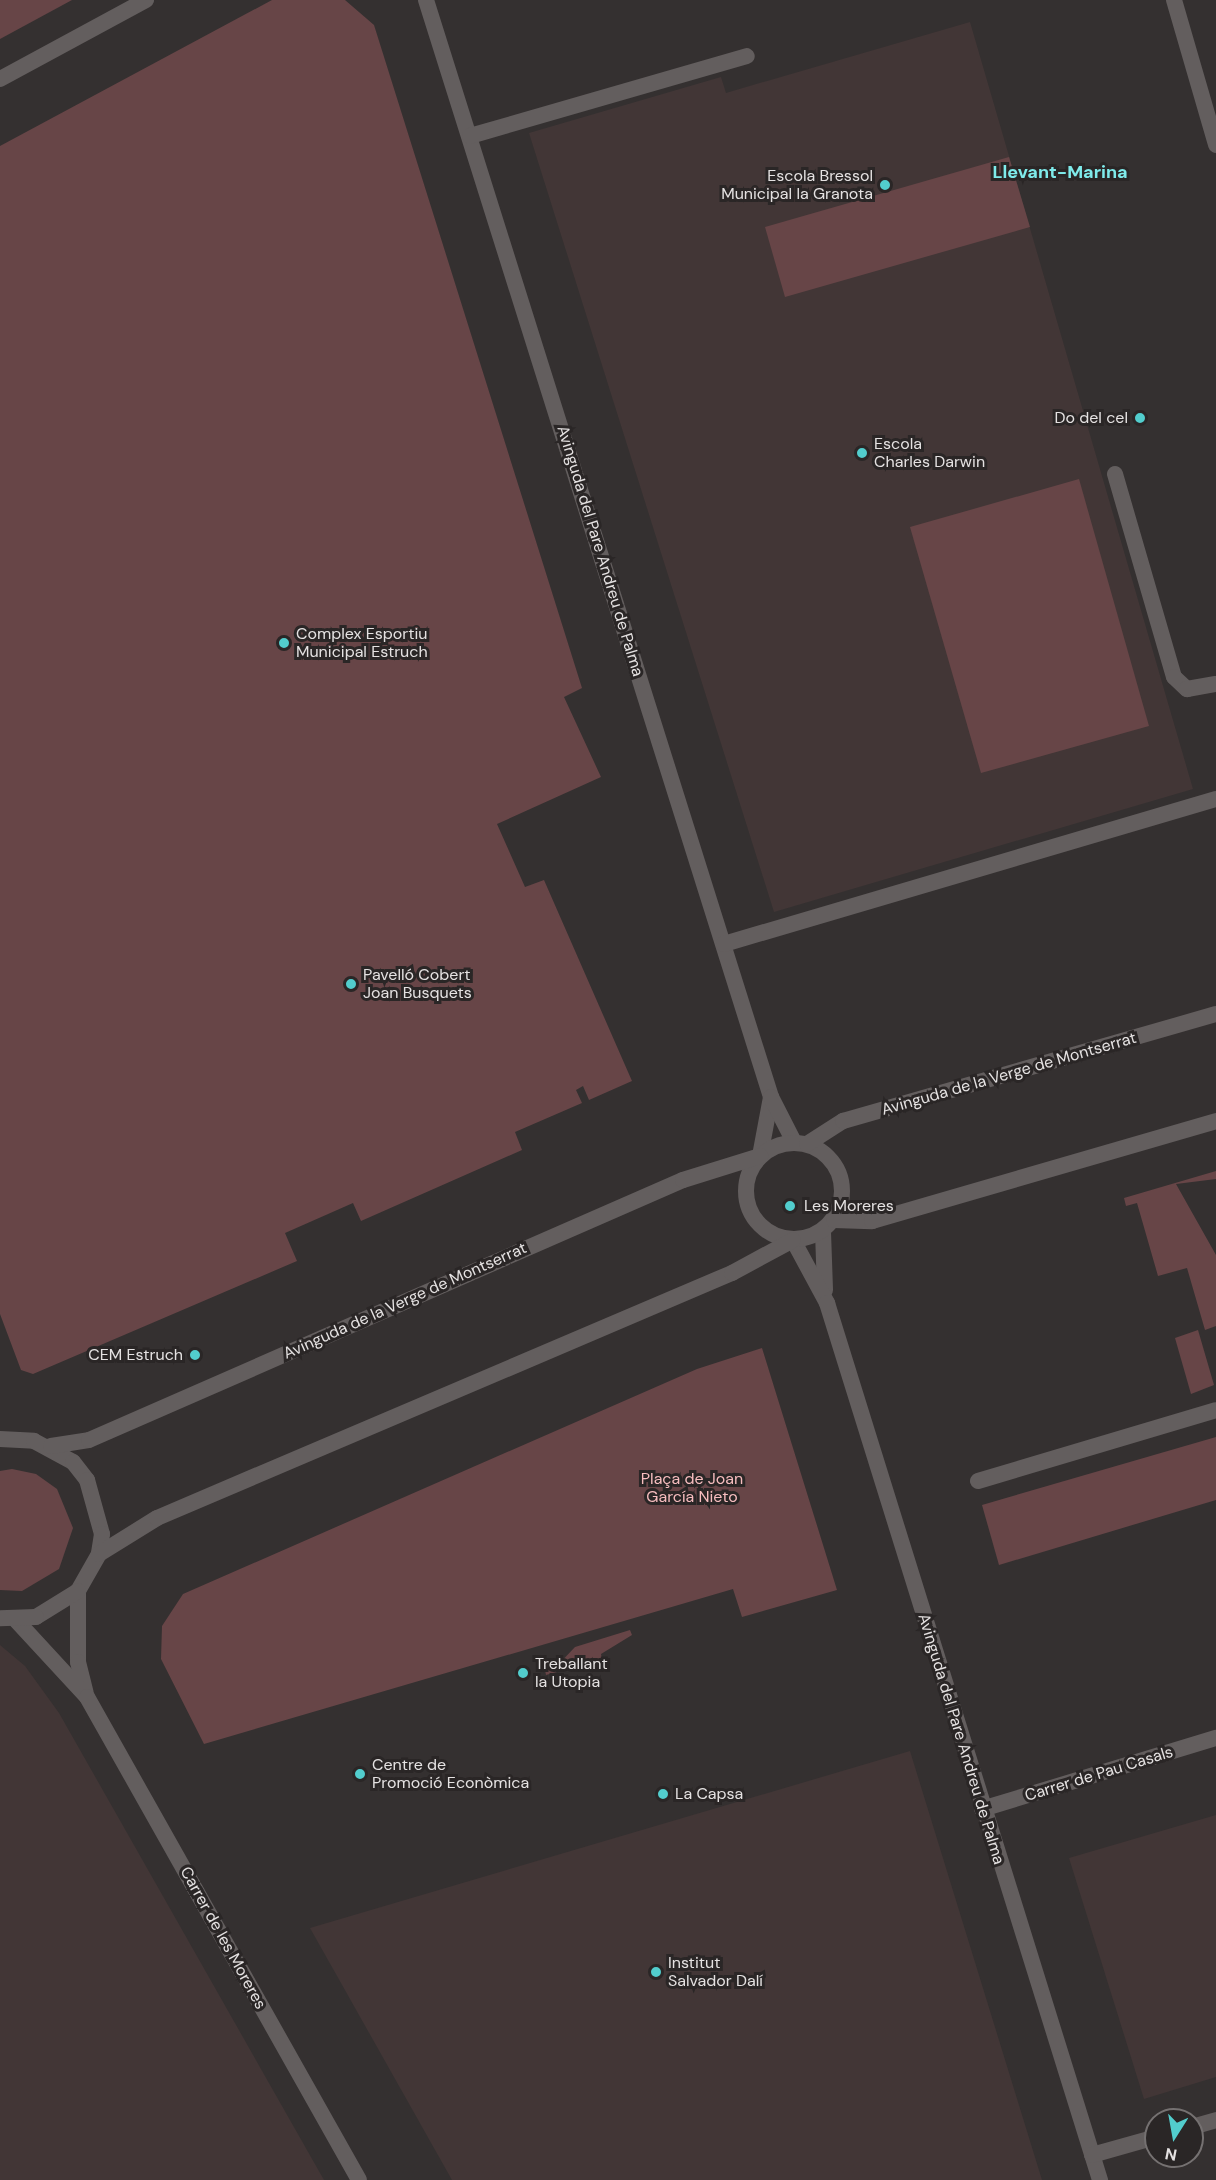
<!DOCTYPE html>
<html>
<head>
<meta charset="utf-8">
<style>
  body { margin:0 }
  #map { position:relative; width:1216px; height:2180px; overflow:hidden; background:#343030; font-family:"DM Sans",sans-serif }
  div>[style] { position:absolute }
  .built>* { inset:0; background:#423636 }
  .green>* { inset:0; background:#674547 }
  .service>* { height:16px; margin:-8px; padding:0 8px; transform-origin:8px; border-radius:8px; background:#635e5e }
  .minor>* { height:16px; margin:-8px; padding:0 8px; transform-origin:8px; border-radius:8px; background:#635e5e }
  .tertiary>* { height:16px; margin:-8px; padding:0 8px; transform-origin:8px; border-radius:8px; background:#635e5e }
  .tertiary>.ring { margin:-8px; padding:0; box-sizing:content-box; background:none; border:16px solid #635e5e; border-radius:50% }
  .dots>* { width:16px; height:16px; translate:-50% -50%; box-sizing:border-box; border:3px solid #2a2626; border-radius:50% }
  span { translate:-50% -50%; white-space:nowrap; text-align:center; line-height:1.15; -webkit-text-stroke:6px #2a2626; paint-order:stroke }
  .poi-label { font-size:16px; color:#e5e2e2 }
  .right { translate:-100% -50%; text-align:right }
  .left { translate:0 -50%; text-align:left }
  .street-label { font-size:16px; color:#e5e2e2 }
  .park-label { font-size:16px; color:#f7bdbf }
  .neighbourhood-label { font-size:18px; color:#7febeb; font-weight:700 }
  .north { position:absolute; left:1144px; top:2108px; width:60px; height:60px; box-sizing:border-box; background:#2a2626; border:2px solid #757171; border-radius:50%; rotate:191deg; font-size:16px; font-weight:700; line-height:24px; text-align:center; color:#e5e2e2 }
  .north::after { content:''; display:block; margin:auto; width:21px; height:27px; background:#52cdcd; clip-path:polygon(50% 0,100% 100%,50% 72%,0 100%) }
</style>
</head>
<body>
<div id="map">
  <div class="built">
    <i style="clip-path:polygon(970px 22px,1193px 789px,774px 912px,529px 133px,721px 77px,726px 93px,736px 90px)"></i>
    <i style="clip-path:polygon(0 1645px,25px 1666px,59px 1713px,324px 2180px,0 2180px)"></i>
    <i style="clip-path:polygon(910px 1751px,1042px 2180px,452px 2180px,310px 1928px)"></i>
    <i style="clip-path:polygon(1216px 1815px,1216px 2077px,1144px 2099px,1069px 1858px)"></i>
  </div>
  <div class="green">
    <i style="clip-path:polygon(0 0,72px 0,0 39px)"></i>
    <i style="clip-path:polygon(272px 0,345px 0,374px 25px,582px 688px,564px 697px,601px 777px,497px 824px,525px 887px,544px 880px,632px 1081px,589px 1100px,583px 1086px,576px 1090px,582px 1103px,515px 1132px,522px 1150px,361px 1221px,353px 1203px,285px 1233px,297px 1261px,33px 1374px,21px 1370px,0 1314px,0 146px)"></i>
    <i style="clip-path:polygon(1009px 157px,1030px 227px,785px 297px,765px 227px)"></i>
    <i style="clip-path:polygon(1079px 479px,1149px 726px,981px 773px,910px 527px)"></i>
    <i style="clip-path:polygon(1216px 1171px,1216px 1179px,1176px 1184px,1216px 1255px,1216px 1326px,1205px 1330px,1187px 1268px,1158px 1276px,1137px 1203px,1126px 1206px,1124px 1198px)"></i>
    <i style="clip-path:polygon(1198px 1330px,1214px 1385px,1191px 1394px,1175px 1338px)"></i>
    <i style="clip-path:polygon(762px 1348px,837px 1590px,742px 1617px,733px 1589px,204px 1744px,161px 1659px,162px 1626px,183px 1594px,697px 1369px)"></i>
    <i style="clip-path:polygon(1216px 1437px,1216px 1500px,999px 1565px,982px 1505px)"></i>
    <i style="clip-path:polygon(12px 1469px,36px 1474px,57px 1489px,73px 1528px,59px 1569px,22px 1591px,0 1590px,0 1471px)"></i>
    <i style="clip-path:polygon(630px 1630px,632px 1635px,601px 1654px,602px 1659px,546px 1675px,545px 1670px,556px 1667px,575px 1647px)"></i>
  </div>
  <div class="service">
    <i style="left:978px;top:1481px;width:248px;rotate:-16.6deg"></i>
  </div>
  <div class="minor">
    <i style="left:426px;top:0;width:1150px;rotate:72.54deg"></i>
    <i style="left:1174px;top:0;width:151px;rotate:73.8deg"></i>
    <i style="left:0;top:79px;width:166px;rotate:-28.4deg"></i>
    <i style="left:470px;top:136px;width:288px;rotate:-16.1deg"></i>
    <i style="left:1115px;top:474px;width:211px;rotate:73.8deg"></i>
    <i style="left:1174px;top:677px;width:18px;rotate:43deg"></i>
    <i style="left:1187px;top:689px;width:29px;rotate:-10deg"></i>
    <i style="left:724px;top:944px;width:513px;rotate:-16.42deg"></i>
    <i style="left:760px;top:1156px;width:60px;rotate:-79.4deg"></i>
    <i style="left:771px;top:1097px;width:51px;rotate:62.9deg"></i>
    <i style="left:823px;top:1232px;width:58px;rotate:88deg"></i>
    <i style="left:793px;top:1240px;width:72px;rotate:61.6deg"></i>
    <i style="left:827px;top:1303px;width:919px;rotate:72.71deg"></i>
    <i style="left:78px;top:1591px;width:71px;rotate:90deg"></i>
    <i style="left:78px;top:1662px;width:32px;rotate:76deg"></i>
    <i style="left:15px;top:1619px;width:106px;rotate:47.3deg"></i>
    <i style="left:87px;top:1697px;width:554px;rotate:60.61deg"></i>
    <i style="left:982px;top:1809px;width:245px;rotate:-16.9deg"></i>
    <i style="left:1192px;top:2127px;width:25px;rotate:-16deg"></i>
    <i style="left:1092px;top:2155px;width:66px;rotate:-15.7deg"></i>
  </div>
  <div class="tertiary">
    <i class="ring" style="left:746px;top:1143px;width:80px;height:80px"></i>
    <i style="left:807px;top:1144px;width:43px;rotate:-32.6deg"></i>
    <i style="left:843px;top:1121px;width:388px;rotate:-16deg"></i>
    <i style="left:834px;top:1220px;width:38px;rotate:2deg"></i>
    <i style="left:872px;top:1221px;width:358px;rotate:-16.2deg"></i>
    <i style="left:0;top:1439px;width:34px;rotate:3deg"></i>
    <i style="left:34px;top:1441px;width:44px;rotate:28.3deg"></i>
    <i style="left:73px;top:1462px;width:23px;rotate:52deg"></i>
    <i style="left:87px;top:1480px;width:56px;rotate:74.5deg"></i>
    <i style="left:102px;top:1534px;width:20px;rotate:99deg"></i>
    <i style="left:99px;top:1554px;width:43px;rotate:119.6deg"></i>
    <i style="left:78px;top:1591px;width:49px;rotate:148.2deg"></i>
    <i style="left:36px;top:1617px;width:36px;rotate:178deg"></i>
    <i style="left:51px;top:1446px;width:38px;rotate:-9deg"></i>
    <i style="left:89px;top:1440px;width:648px;rotate:-23.64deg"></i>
    <i style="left:683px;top:1180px;width:81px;rotate:-17.3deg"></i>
    <i style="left:99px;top:1554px;width:68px;rotate:-31.8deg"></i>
    <i style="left:157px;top:1518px;width:625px;rotate:-23.08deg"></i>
    <i style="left:732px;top:1273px;width:69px;rotate:-28.4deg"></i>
  </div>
  <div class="dots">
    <i style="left:885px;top:185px;background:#52cdcd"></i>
    <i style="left:1140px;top:418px;background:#52cdcd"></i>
    <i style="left:862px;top:453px;background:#52cdcd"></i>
    <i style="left:284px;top:643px;background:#52cdcd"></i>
    <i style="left:351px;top:984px;background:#52cdcd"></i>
    <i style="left:790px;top:1206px;background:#52cdcd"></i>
    <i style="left:195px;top:1355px;background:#52cdcd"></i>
    <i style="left:523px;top:1673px;background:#52cdcd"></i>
    <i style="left:360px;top:1774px;background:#52cdcd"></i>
    <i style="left:663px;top:1794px;background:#52cdcd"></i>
    <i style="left:656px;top:1972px;background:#52cdcd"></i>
  </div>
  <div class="poi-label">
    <span class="right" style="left:873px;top:185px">Escola Bressol<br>Municipal la Granota</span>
    <span class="right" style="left:1128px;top:418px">Do del cel</span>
    <span class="left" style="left:874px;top:453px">Escola<br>Charles Darwin</span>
    <span class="left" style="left:296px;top:643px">Complex Esportiu<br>Municipal Estruch</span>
    <span class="left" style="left:363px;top:984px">Pavelló Cobert<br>Joan Busquets</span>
    <span class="left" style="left:804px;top:1206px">Les Moreres</span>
    <span class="right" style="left:183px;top:1355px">CEM Estruch</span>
    <span class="left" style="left:535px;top:1673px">Treballant<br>la Utopia</span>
    <span class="left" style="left:372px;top:1774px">Centre de<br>Promoció Econòmica</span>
    <span class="left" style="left:675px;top:1794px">La Capsa</span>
    <span class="left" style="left:668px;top:1972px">Institut<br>Salvador Dalí</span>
  </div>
  <div class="street-label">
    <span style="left:600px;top:551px;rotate:73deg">Avinguda del Pare Andreu de Palma</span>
    <span style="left:1009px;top:1074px;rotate:-16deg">Avinguda de la Verge de Montserrat</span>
    <span style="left:405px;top:1301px;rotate:-24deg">Avinguda de la Verge de Montserrat</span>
    <span style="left:961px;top:1739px;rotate:73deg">Avinguda del Pare Andreu de Palma</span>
    <span style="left:1099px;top:1774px;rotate:-17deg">Carrer de Pau Casals</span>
    <span style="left:223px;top:1938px;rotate:61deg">Carrer de les Moreres</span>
  </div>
  <div class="park-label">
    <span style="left:692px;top:1488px">Plaça de Joan<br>García Nieto</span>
  </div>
  <div class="neighbourhood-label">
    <span style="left:1060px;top:172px">Llevant-Marina</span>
  </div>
  <div class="north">N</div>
</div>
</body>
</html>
